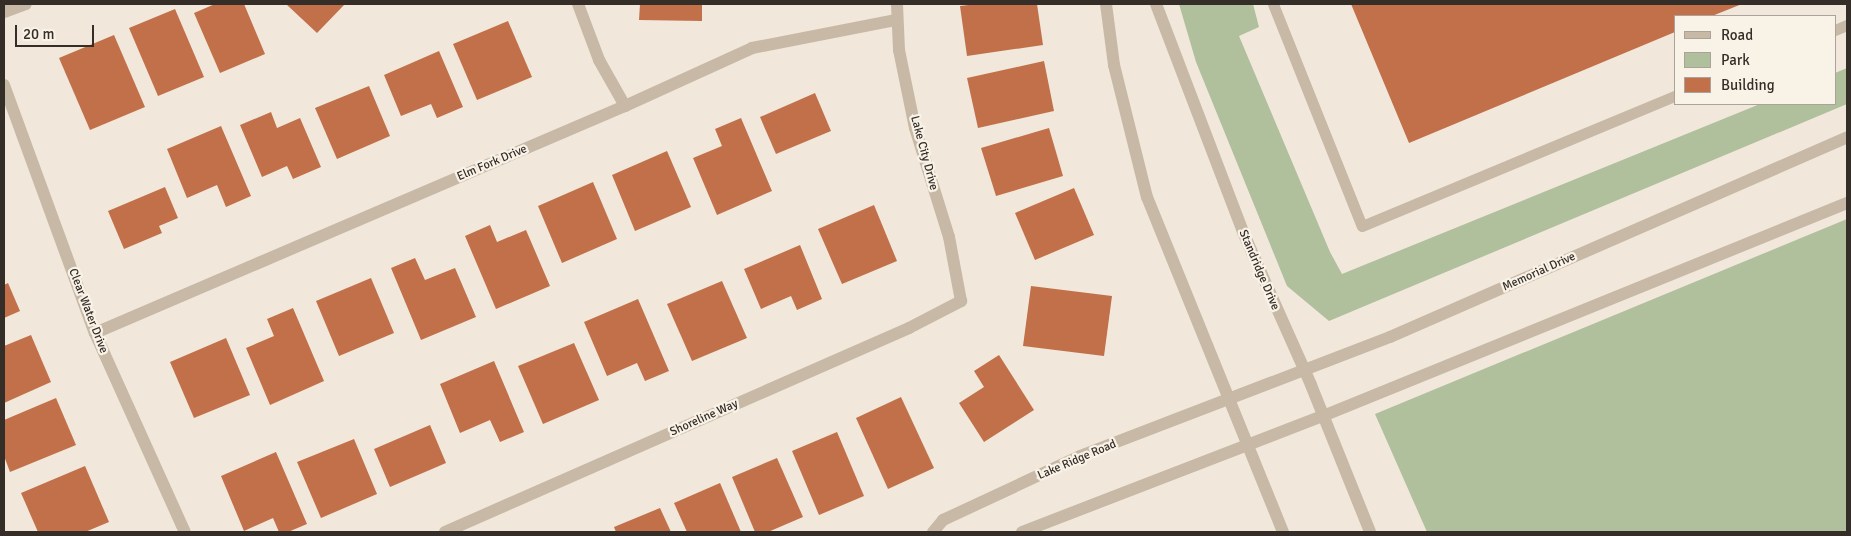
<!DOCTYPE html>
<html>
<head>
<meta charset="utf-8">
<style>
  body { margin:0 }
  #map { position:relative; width:1851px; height:536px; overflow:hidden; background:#f1e8db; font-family:Signika,sans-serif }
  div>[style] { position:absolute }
  .green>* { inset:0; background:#b0bf9c }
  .building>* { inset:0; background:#c17049 }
  .service>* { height:11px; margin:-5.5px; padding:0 5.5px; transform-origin:5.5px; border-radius:5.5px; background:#c8b9a7 }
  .minor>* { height:12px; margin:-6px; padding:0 6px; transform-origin:6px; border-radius:6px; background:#c8b9a7 }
  .tertiary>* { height:12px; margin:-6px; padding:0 6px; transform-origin:6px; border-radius:6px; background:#c8b9a7 }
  span { translate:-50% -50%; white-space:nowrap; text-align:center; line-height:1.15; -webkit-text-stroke:4.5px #f9f2e7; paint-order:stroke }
  .street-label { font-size:12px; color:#352d28 }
  .frame { position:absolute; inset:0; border:5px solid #352d28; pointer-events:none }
  .legend { position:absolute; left:1674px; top:15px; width:162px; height:90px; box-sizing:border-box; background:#f9f2e7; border:1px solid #aba39b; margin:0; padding:6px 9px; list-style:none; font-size:15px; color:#352d28 }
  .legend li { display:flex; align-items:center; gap:10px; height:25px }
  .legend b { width:25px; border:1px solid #aba39b }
  .scale { position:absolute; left:15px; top:25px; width:79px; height:22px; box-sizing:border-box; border:2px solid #352d28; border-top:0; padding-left:6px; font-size:15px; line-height:18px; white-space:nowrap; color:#352d28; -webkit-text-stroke:4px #f9f2e7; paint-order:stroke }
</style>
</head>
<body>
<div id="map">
  <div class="green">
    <i style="clip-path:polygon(1179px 4px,1253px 4px,1259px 27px,1239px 36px,1330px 252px,1342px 274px,1760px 104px,1835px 104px,1835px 73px,1847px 68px,1847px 104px,1329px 321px,1287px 286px,1196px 62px)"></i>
    <i style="clip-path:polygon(1847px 219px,1847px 532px,1427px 532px,1375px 414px)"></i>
  </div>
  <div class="building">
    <i style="clip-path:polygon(215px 4px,244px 4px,265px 54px,220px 73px,194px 13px)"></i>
    <i style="clip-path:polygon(286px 4px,345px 4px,317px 33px)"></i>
    <i style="clip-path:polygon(640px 4px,702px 4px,702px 21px,639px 20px)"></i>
    <i style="clip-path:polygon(977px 4px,1037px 4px,1043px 45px,967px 56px,960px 6px)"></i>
    <i style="clip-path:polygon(1351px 4px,1742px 4px,1712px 16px,1675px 16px,1675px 32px,1409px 143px)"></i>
    <i style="clip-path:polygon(175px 9px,204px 77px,158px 96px,129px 28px)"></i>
    <i style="clip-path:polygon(508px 21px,532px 77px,477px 100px,453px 44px)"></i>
    <i style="clip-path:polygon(114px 35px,145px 107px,90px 130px,59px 58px)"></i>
    <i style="clip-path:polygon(439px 51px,463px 107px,437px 118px,431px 104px,401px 116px,384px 75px)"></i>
    <i style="clip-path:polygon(1044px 61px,1054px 111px,978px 128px,967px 78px)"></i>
    <i style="clip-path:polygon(369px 86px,390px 136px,337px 159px,315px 108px)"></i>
    <i style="clip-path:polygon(815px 93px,831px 131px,776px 154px,760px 117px)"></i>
    <i style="clip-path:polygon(271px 112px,277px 128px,300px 118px,321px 167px,293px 179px,287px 166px,262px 177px,240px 125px)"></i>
    <i style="clip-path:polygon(741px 118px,772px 191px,717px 215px,693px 158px,722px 146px,715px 129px)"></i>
    <i style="clip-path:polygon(221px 126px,251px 196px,226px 207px,217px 185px,187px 198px,167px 149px)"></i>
    <i style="clip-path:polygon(1049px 128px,1063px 176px,996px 196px,981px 148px)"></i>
    <i style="clip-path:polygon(667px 151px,691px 207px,635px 231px,612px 175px)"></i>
    <i style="clip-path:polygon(593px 182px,617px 239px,562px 263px,538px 206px)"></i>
    <i style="clip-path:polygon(165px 187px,178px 218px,159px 226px,162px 233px,124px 249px,108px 211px)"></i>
    <i style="clip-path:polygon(1074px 188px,1094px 235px,1035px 260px,1015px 213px)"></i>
    <i style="clip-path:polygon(874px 205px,897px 261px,842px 284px,818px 229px)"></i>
    <i style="clip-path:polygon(490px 225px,497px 242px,526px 230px,550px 286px,496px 309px,465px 236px)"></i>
    <i style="clip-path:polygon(800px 245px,822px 299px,797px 310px,791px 296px,761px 309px,744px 269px)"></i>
    <i style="clip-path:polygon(415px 258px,425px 280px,455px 268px,476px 317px,421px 340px,391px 268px)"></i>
    <i style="clip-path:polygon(371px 278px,394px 333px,339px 356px,316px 301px)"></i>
    <i style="clip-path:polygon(722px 281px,747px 338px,692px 361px,667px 304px)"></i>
    <i style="clip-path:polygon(8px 283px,20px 311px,4px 318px,4px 285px)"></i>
    <i style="clip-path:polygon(1031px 286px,1112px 296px,1104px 356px,1023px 346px)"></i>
    <i style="clip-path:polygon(638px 299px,669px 371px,645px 381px,637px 363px,607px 376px,584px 322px)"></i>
    <i style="clip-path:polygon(293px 308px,324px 381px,270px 405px,246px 348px,274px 336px,267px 319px)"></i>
    <i style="clip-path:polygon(31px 335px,51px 382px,4px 403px,4px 346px)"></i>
    <i style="clip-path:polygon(226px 338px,250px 395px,194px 418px,170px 362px)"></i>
    <i style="clip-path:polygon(574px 343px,599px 400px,543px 424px,518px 366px)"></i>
    <i style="clip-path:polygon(999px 355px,1034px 410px,984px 442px,959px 403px,984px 387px,974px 371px)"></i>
    <i style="clip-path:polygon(494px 361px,524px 432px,500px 442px,490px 420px,460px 433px,440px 384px)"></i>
    <i style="clip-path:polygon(901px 397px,934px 468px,888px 489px,856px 418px)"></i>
    <i style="clip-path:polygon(56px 398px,76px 445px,10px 472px,4px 456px,4px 420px)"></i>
    <i style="clip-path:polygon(430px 425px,446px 463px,390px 487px,374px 449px)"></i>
    <i style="clip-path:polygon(837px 432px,864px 496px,819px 515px,792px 451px)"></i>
    <i style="clip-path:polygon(354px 439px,377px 494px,321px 518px,297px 462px)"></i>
    <i style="clip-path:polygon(276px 452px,307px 524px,288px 532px,279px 532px,273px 518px,244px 531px,221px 476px)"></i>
    <i style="clip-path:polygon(777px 458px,803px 517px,768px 532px,755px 532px,732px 477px)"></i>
    <i style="clip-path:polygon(85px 466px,109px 522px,85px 532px,38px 532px,21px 493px)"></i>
    <i style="clip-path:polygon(720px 483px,741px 532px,687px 532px,674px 503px)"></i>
    <i style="clip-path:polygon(660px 508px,671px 532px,616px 532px,614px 527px)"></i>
  </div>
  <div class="service">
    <i style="left:1273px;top:4px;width:239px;rotate:68.2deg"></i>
    <i style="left:1362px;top:226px;width:339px;rotate:-22.6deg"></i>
    <i style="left:1835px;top:30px;width:13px;rotate:-23deg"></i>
  </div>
  <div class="minor">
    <i style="left:578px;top:4px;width:60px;rotate:69.4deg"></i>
    <i style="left:599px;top:60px;width:53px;rotate:60.5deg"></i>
    <i style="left:4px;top:12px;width:23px;rotate:-20deg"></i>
    <i style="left:4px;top:85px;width:264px;rotate:69.9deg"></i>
    <i style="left:95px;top:333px;width:218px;rotate:65.7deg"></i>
    <i style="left:95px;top:333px;width:577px;rotate:-23.19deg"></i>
    <i style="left:625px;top:106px;width:140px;rotate:-24.5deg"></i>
    <i style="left:752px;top:48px;width:147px;rotate:-11deg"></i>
    <i style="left:445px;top:532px;width:507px;rotate:-23.73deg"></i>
    <i style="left:909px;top:328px;width:59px;rotate:-27.4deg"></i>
    <i style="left:961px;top:301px;width:65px;rotate:-100.6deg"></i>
    <i style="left:949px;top:237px;width:114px;rotate:-107.3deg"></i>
    <i style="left:915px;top:128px;width:80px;rotate:-101.6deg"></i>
    <i style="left:899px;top:50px;width:46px;rotate:-92.5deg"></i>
  </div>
  <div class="tertiary">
    <i style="left:1106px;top:4px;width:62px;rotate:82.5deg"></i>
    <i style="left:1114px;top:65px;width:136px;rotate:76deg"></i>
    <i style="left:1147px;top:197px;width:362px;rotate:67.9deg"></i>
    <i style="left:1156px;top:4px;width:244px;rotate:69.1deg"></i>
    <i style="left:1243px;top:232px;width:167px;rotate:66deg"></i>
    <i style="left:1311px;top:385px;width:158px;rotate:68.1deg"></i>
    <i style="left:933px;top:532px;width:16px;rotate:-50deg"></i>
    <i style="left:943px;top:520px;width:151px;rotate:-25deg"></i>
    <i style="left:1080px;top:456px;width:332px;rotate:-21deg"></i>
    <i style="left:1390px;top:337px;width:499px;rotate:-23.6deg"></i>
    <i style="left:1022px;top:532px;width:323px;rotate:-21.1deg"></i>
    <i style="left:1323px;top:416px;width:566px;rotate:-22.12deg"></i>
  </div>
  <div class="street-label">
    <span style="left:924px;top:153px;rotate:75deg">Lake City Drive</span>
    <span style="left:492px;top:163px;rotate:-23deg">Elm Fork Drive</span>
    <span style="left:1259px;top:270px;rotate:67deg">Standridge Drive</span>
    <span style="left:1539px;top:272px;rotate:-24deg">Memorial Drive</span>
    <span style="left:88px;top:311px;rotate:69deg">Clear Water Drive</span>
    <span style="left:704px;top:418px;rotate:-24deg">Shoreline Way</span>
    <span style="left:1077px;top:460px;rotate:-23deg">Lake Ridge Road</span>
  </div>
  <div class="frame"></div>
  <ul class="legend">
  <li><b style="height:6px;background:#c8b9a7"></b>Road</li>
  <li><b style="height:14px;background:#b0bf9c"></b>Park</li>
  <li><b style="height:14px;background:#c17049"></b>Building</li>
  </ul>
  <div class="scale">20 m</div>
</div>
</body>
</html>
